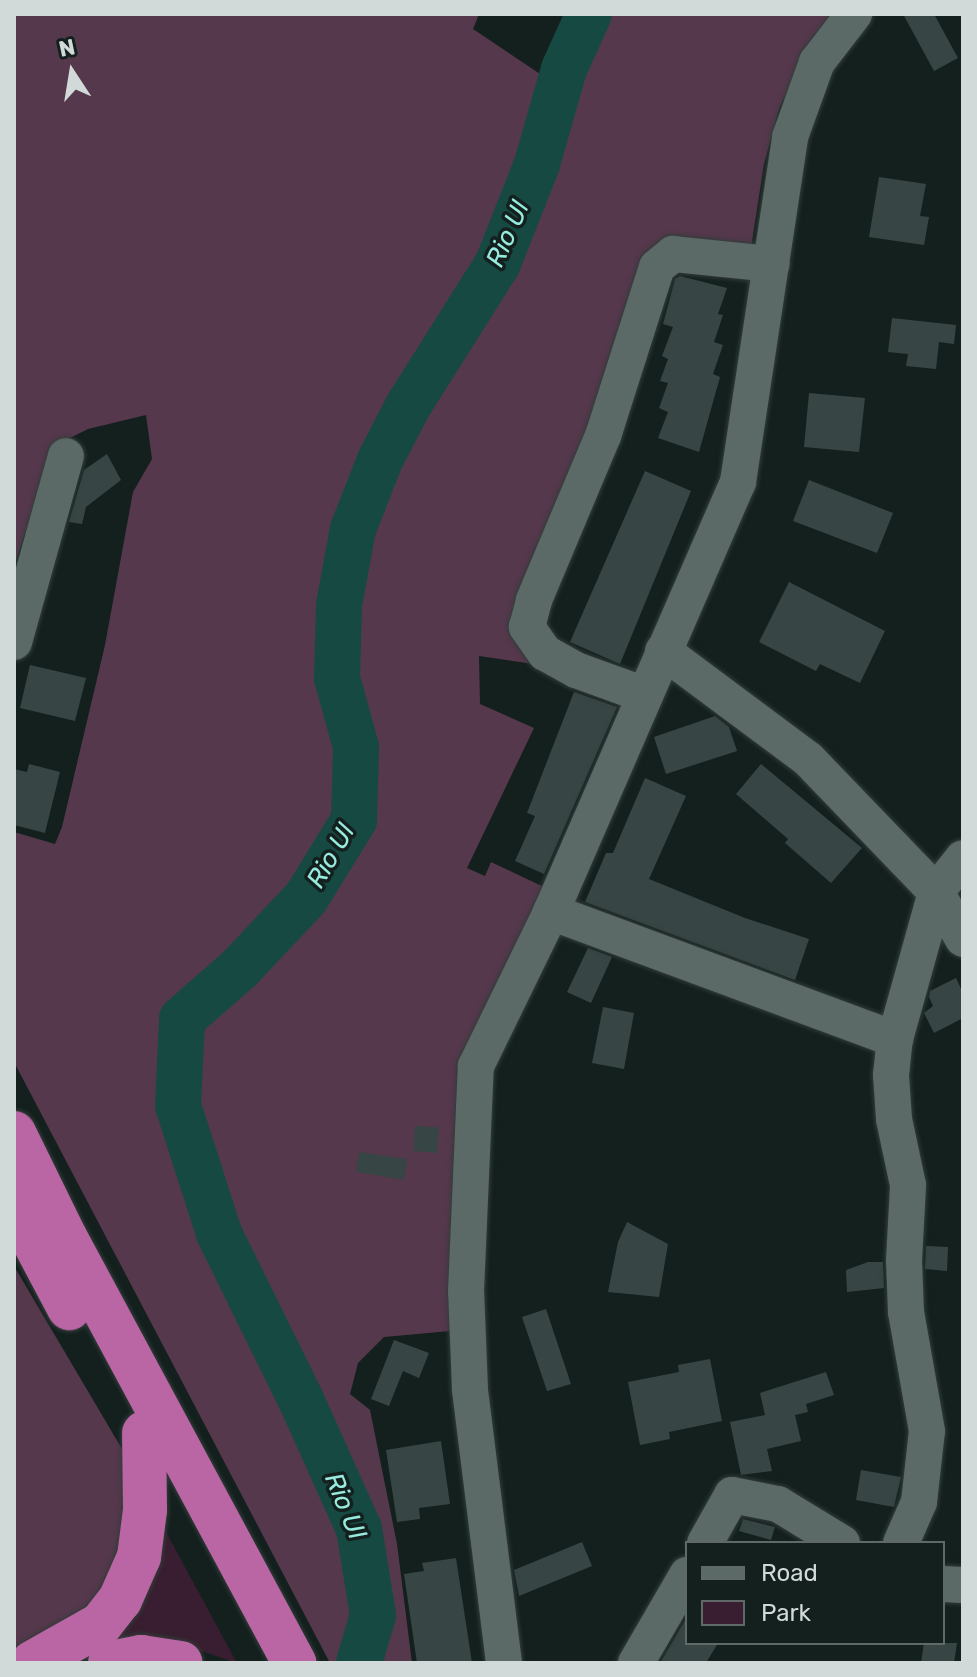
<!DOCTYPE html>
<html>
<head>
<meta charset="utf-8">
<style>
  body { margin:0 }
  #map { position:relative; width:977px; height:1677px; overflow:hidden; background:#13201e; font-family:Rubik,sans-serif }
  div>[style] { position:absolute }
  .green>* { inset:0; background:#381e30 }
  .forest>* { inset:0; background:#56384d }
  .river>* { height:46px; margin:-23px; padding:0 23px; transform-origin:23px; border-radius:23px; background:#174943 }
  .building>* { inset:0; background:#374644 }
  .roads { filter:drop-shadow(0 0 2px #333c3a) drop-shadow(0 0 2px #333c3a) }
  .minor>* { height:36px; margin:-18px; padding:0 18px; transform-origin:18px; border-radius:18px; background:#5b6a67 }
  .highway>* { height:44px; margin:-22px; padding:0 22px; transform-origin:22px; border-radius:22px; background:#bb66a4 }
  span { translate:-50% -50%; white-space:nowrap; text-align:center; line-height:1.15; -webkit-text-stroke:7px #13201e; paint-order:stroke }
  .water-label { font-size:26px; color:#97ebde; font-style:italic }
  .frame { position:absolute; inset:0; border:16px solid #d1dad8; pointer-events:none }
  .legend { position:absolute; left:685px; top:1541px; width:260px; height:104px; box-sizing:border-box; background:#13201e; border:2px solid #5f6a68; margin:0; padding:10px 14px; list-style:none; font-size:24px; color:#d1dad8 }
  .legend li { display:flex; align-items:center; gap:16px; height:40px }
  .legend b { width:40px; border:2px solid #5f6a68 }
  .north { position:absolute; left:32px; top:32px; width:80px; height:80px; -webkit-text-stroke:6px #13201e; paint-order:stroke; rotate:348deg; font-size:22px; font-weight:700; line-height:32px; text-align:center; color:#d1dad8 }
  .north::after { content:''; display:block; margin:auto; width:28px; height:36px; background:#d1dad8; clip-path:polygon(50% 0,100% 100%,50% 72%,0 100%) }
</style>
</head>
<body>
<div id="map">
  <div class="green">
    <i style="clip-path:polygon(160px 1521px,237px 1663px,171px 1641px,96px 1648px)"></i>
  </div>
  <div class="forest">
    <i style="clip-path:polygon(14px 14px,479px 14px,473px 29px,549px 80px,527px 154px,486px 257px,421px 361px,343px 516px,325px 612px,323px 674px,344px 748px,333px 829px,287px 899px,172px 1011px,168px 1107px,196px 1196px,305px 1431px,355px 1554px,362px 1619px,350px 1663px,330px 1663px,14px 1062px,14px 832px,55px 844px,62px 827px,105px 645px,133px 492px,152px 459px,146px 415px,88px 429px,54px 446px,14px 567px)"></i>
    <i style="clip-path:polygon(597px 14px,833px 14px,813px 37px,779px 109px,764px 164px,751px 248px,674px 242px,614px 366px,534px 566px,540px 665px,479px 656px,480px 704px,534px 728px,467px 868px,485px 876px,491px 862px,546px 888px,473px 1031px,450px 1331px,384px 1337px,358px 1363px,350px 1394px,370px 1410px,397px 1544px,412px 1663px,370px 1663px,377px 1614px,365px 1535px,341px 1470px,213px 1195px,193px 1126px,186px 1082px,191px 1029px,205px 1007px,260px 962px,307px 910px,344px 855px,360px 822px,361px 731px,344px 671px,356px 542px,385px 467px,526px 227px,547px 165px,571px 71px)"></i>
    <i style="clip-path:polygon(14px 1266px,122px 1449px,131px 1485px,131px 1531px,96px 1612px,14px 1656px)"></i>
  </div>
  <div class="river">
    <i style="left:359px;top:1663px;width:50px;rotate:-73.7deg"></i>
    <i style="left:373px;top:1615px;width:87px;rotate:-99.2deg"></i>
    <i style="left:359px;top:1529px;width:141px;rotate:-114.2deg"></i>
    <i style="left:301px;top:1400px;width:186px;rotate:-116.2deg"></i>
    <i style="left:219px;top:1233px;width:134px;rotate:-107.8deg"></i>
    <i style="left:178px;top:1105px;width:86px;rotate:-87.3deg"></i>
    <i style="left:182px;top:1019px;width:77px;rotate:-41.3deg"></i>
    <i style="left:240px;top:968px;width:96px;rotate:-46.7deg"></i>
    <i style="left:306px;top:898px;width:92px;rotate:-58.4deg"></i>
    <i style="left:354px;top:820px;width:73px;rotate:-88.4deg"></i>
    <i style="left:356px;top:747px;width:72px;rotate:-105.4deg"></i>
    <i style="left:337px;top:678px;width:73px;rotate:-88.4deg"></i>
    <i style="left:339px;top:605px;width:77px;rotate:-79.6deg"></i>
    <i style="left:353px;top:529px;width:74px;rotate:-68.6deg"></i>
    <i style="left:380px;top:460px;width:61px;rotate:-62.6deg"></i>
    <i style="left:408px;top:406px;width:169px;rotate:-57.8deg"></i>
    <i style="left:498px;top:263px;width:106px;rotate:-68.5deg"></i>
    <i style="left:537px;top:164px;width:99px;rotate:-74.1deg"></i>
    <i style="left:564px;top:69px;width:60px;rotate:-65.6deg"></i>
  </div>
  <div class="building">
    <i style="clip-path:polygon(903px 14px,934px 14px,958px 58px,934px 71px)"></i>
    <i style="clip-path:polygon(879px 177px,926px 184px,920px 216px,929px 217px,924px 245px,869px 237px)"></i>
    <i style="clip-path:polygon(680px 276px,727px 288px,718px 314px,723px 315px,714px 342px,723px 345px,713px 374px,720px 377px,699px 452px,658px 438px,668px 412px,659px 408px,668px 383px,660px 381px,668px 359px,662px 356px,673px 327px,663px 324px,675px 279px)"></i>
    <i style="clip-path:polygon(892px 318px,956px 325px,954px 344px,939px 342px,936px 369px,906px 366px,908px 354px,888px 352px)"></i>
    <i style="clip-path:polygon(809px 393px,865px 398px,859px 452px,804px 447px)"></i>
    <i style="clip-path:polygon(107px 454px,121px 480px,86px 507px,82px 524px,69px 522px,84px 470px)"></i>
    <i style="clip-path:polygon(645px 471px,691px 491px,620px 664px,570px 642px)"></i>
    <i style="clip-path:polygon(809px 480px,893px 513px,877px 553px,793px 521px)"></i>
    <i style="clip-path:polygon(789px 582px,885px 631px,860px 683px,820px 664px,816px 671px,759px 642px)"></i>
    <i style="clip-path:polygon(30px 665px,86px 678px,75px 721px,20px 708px)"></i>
    <i style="clip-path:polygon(574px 692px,617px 707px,544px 874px,515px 861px,535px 816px,527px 813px)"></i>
    <i style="clip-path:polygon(715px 716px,729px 727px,737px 751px,666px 774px,654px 737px)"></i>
    <i style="clip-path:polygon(29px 764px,60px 772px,45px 833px,14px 825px,14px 769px,27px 772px)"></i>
    <i style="clip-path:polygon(761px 764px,862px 848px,831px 883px,785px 843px,788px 839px,736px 794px)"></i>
    <i style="clip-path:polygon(645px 778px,686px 796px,649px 879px,745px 918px,809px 939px,795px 980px,585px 902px,606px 853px,613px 853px)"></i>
    <i style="clip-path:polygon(588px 948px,612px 957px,591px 1003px,567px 992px)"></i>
    <i style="clip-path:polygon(956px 978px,963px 993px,963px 1018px,934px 1033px,924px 1013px,933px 1006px,929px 997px,930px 991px)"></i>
    <i style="clip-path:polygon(603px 1007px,634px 1013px,624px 1069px,592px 1063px)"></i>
    <i style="clip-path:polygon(415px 1126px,439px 1127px,437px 1153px,413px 1151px)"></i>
    <i style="clip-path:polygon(359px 1152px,407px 1159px,404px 1180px,356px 1172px)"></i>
    <i style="clip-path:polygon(627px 1222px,668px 1244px,659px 1297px,608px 1292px,618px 1242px)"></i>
    <i style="clip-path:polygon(926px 1246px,948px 1247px,947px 1271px,925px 1269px)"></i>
    <i style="clip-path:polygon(868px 1262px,883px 1262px,884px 1288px,847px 1292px,846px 1270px)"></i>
    <i style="clip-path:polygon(546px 1309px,571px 1384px,547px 1391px,522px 1317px)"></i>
    <i style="clip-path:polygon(394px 1340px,429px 1353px,419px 1378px,403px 1371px,389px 1406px,371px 1399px)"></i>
    <i style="clip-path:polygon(710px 1359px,722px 1421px,669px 1432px,670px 1439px,640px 1445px,628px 1382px,679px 1372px,678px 1365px)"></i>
    <i style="clip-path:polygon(826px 1372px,834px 1395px,806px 1404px,808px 1412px,795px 1415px,801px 1441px,767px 1449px,772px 1471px,741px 1475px,730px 1422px,765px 1415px,760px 1393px)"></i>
    <i style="clip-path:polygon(441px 1441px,450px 1504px,419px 1508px,420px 1519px,397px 1522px,386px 1450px)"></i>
    <i style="clip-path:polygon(861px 1470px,901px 1477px,894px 1507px,856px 1500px)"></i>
    <i style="clip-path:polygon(743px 1519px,775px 1527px,771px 1540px,739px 1531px)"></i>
    <i style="clip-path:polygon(582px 1542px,592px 1566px,519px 1596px,514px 1570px)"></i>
    <i style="clip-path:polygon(456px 1558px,472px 1663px,417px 1663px,404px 1574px,424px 1571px,422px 1563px)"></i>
    <i style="clip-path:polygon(687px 1617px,687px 1643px,718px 1643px,706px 1663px,660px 1663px)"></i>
    <i style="clip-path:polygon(924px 1643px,957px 1643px,954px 1663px,921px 1663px)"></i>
  </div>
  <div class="roads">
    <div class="minor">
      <i style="left:14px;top:642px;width:193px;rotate:-74.4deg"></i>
      <i style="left:663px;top:651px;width:181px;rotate:36.7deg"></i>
      <i style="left:808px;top:759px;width:185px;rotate:46.1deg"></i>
      <i style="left:936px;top:892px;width:54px;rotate:60.1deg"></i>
      <i style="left:645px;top:695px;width:73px;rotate:-160.1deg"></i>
      <i style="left:576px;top:670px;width:35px;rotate:-151deg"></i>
      <i style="left:545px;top:653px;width:32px;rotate:-125deg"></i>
      <i style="left:527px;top:627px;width:28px;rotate:-75deg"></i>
      <i style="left:534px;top:600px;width:178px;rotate:-67.2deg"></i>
      <i style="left:603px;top:436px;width:177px;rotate:-72.3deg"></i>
      <i style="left:657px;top:267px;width:21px;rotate:-39deg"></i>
      <i style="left:673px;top:254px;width:99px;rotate:5.8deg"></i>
      <i style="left:551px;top:912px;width:367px;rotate:20.3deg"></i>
      <i style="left:705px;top:1543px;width:55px;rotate:-60.6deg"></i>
      <i style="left:732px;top:1495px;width:47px;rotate:11.1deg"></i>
      <i style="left:778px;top:1504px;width:75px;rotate:31.4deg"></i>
      <i style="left:901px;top:1543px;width:45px;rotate:-66.3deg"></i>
      <i style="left:919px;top:1502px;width:71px;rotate:-83.6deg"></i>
      <i style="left:927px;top:1431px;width:121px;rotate:-100deg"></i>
      <i style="left:906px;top:1312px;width:52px;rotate:-92.2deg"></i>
      <i style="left:904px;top:1260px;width:75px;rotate:-86.9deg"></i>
      <i style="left:908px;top:1185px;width:67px;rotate:-102deg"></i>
      <i style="left:894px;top:1119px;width:44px;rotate:-93.9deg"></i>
      <i style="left:891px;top:1075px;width:36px;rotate:-84deg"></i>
      <i style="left:895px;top:1039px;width:153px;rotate:-74.4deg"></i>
      <i style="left:936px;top:892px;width:43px;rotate:-51.5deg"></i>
      <i style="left:943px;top:1584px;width:20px;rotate:3deg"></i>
      <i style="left:504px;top:1663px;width:276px;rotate:-97.1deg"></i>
      <i style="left:470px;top:1389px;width:98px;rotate:-92.3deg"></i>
      <i style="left:466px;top:1291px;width:225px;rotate:-87.5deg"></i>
      <i style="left:476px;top:1066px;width:171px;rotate:-64deg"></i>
      <i style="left:551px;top:912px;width:469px;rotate:-66.5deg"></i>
      <i style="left:738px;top:482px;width:349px;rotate:-81.4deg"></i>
      <i style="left:790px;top:137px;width:80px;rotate:-70.2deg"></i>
      <i style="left:817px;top:62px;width:61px;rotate:-52.4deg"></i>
      <i style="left:636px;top:1663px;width:102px;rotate:-59.9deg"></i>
    </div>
    <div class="highway">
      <i style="left:14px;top:1133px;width:116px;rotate:63.9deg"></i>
      <i style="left:65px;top:1237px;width:484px;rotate:61.7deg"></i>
      <i style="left:14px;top:1204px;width:118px;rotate:62.1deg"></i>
      <i style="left:32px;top:1663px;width:79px;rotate:-29.5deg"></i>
      <i style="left:101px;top:1624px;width:31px;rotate:-52deg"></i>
      <i style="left:120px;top:1600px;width:47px;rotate:-66.2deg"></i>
      <i style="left:139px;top:1557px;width:47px;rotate:-82.7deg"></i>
      <i style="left:145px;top:1510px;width:77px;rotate:-90.7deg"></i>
      <i style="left:110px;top:1663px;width:32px;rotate:-11deg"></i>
      <i style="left:141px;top:1657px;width:40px;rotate:8.5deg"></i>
    </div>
  </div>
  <div class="water-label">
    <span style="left:508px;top:234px;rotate:-66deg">Rio Ul</span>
    <span style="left:331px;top:856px;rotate:-60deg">Rio Ul</span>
    <span style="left:345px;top:1506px;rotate:68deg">Rio Ul</span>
  </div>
  <div class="frame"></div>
  <ul class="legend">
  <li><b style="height:10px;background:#5b6a67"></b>Road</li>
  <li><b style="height:22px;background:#381e30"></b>Park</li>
  </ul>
  <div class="north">N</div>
</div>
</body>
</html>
